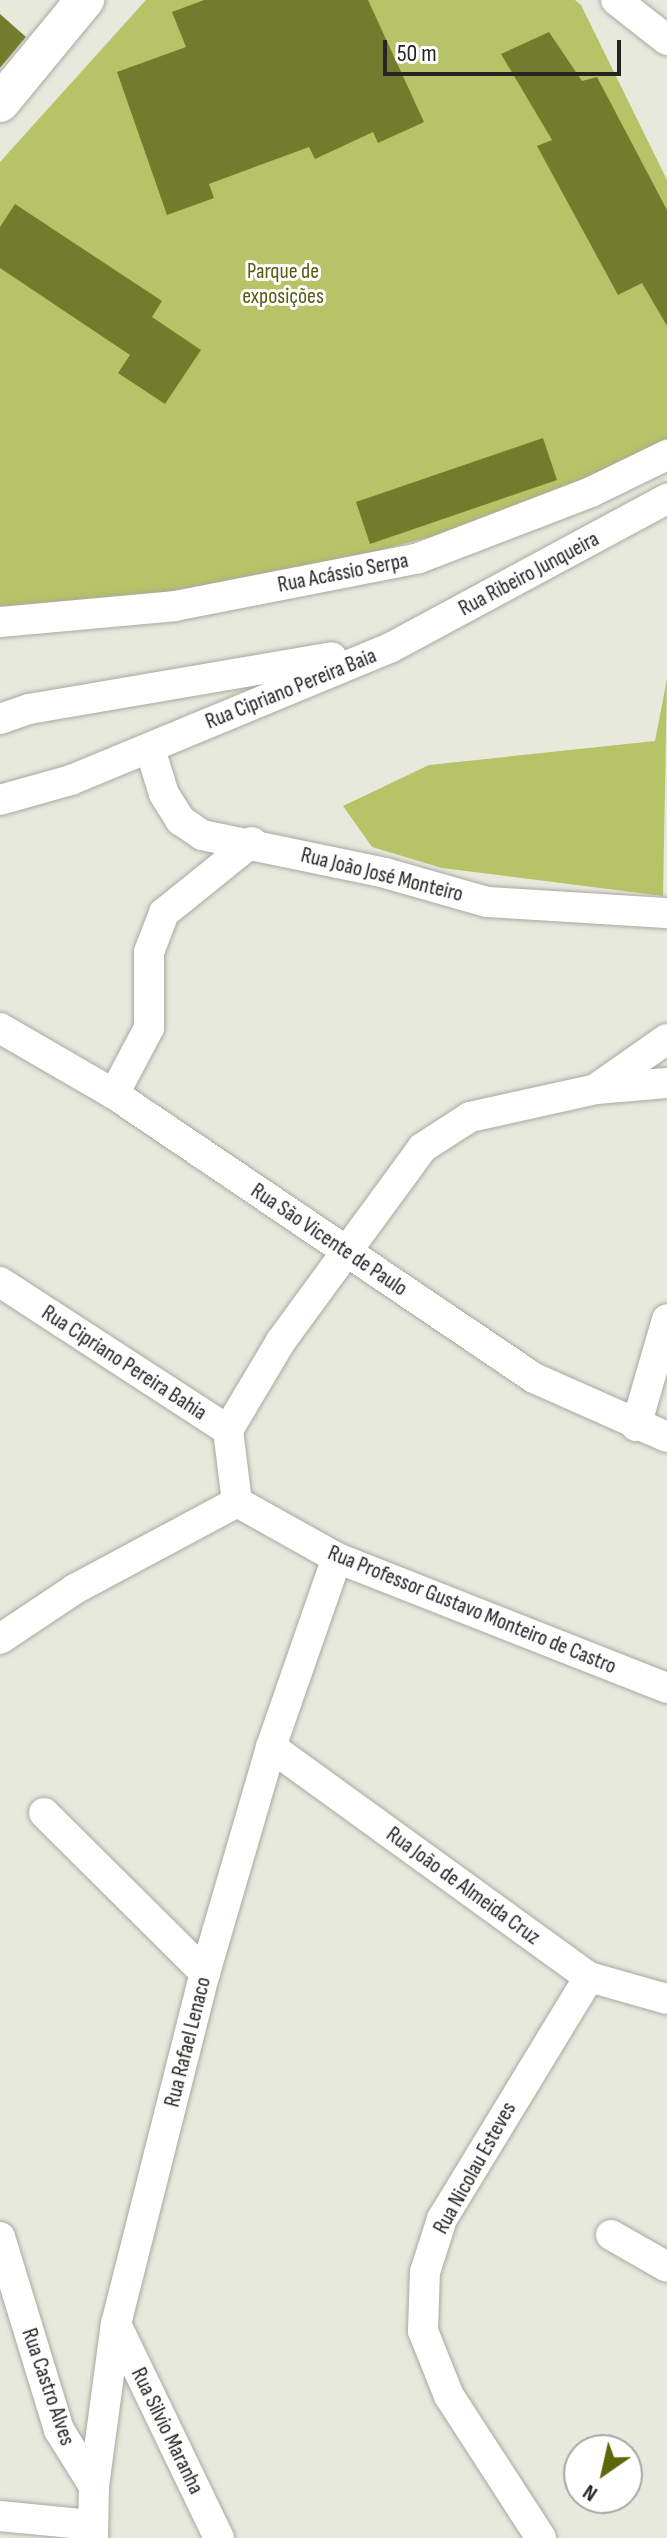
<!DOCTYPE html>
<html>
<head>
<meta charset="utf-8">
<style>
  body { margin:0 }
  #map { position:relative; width:667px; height:2538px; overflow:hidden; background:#e7e9dd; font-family:"Sofia Sans Condensed",sans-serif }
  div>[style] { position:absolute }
  .green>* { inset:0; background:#b7c367 }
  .building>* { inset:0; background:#737c2d }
  .roads { filter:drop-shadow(0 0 2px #a7a99f) drop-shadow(0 0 2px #a7a99f) }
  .minor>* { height:30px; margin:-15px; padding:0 15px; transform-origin:15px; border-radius:15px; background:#fff }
  .tertiary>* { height:38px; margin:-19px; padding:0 19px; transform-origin:19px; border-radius:19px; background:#fff }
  span { translate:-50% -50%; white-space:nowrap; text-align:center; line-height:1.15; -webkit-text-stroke:6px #fff; paint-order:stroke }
  .park-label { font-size:22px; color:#555c10 }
  .street-label { font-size:22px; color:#242420 }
  .north { position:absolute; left:563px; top:2434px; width:80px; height:80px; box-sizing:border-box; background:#fff; border:2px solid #a7a7a6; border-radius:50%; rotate:214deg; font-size:22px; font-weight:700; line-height:32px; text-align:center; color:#242420 }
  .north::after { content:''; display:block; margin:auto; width:28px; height:36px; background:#5e6607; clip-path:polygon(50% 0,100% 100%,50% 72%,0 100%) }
  .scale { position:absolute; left:383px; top:40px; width:238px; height:36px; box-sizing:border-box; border:4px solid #242420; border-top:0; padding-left:10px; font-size:24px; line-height:28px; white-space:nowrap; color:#242420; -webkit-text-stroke:6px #fff; paint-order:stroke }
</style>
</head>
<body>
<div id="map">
  <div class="green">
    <i style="clip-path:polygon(146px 0,575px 0,581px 5px,667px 180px,667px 446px,618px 471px,438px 535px,323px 565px,180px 592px,0 611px,0 162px)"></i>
    <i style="clip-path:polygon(667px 679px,663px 896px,442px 868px,372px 847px,343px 806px,429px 765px,655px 741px)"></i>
  </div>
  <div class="building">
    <i style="clip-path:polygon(204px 0,368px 0,424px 122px,378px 143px,373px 132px,315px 159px,309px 147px,209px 184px,214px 198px,167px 215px,117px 72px,186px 47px,172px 12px)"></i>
    <i style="clip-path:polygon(0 14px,26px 37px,0 68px)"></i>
    <i style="clip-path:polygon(549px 32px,582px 81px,597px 77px,667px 210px,667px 326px,642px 283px,618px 295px,537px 146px,552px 140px,501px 54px)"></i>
    <i style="clip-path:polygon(15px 204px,162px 301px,152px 317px,201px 350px,165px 404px,118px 373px,130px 355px,0 268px,0 227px)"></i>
    <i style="clip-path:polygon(543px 438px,557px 480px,370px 544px,356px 502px)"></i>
  </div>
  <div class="roads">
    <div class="minor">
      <i style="left:616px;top:0;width:65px;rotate:38.1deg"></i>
      <i style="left:0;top:622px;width:176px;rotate:-5.2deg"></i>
      <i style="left:175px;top:606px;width:249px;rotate:-11.1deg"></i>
      <i style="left:419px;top:558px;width:184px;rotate:-21deg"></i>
      <i style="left:591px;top:492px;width:85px;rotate:-26deg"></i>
      <i style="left:0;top:719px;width:31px;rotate:-19deg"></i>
      <i style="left:29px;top:709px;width:307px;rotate:-9.7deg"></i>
      <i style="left:150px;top:749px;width:47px;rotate:72.7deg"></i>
      <i style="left:164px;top:794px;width:31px;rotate:58deg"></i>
      <i style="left:180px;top:820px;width:27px;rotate:34deg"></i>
      <i style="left:202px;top:835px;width:187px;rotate:11.7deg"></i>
      <i style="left:385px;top:873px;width:106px;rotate:15.9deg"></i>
      <i style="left:487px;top:902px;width:180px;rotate:3.5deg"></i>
      <i style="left:0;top:800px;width:74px;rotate:-15.7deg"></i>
      <i style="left:71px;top:780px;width:345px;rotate:-22.5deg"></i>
      <i style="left:390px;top:648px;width:315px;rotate:-28.3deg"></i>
      <i style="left:0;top:1028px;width:132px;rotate:30.1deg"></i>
      <i style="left:114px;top:1094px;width:507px;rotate:34.07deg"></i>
      <i style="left:534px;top:1378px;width:145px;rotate:23.9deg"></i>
      <i style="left:597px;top:1088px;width:85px;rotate:-35deg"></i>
      <i style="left:114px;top:1094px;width:75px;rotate:-62.1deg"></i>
      <i style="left:149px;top:1028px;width:76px;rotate:-90deg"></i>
      <i style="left:149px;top:952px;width:42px;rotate:-69deg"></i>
      <i style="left:164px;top:913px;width:113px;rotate:-38.9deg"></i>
      <i style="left:0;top:1282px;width:272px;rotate:33deg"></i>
      <i style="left:228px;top:1430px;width:73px;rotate:82.9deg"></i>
      <i style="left:636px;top:1426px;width:111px;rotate:-73.8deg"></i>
      <i style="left:228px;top:1430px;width:104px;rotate:-59.2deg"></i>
      <i style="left:281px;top:1341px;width:239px;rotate:-53.8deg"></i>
      <i style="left:422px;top:1148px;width:57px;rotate:-32.9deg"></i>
      <i style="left:470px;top:1117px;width:129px;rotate:-12.5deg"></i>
      <i style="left:596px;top:1089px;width:71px;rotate:-4.8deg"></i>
      <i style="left:237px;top:1502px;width:115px;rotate:29.2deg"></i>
      <i style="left:337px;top:1558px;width:355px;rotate:21.5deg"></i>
      <i style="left:0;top:1639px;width:90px;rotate:-33.7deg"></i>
      <i style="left:75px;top:1589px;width:184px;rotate:-28.2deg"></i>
      <i style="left:271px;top:1747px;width:392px;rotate:35.9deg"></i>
      <i style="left:589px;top:1977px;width:81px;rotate:15.8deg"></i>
      <i style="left:44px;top:1813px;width:227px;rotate:44.8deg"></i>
      <i style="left:611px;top:2235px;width:64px;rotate:29.7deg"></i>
      <i style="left:0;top:2237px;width:202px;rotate:73deg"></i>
      <i style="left:59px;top:2430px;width:66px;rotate:58deg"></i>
      <i style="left:116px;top:2324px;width:237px;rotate:64.3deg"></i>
      <i style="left:0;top:2516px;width:91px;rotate:5.6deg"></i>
      <i style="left:93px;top:2538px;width:52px;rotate:-88.9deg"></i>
      <i style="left:94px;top:2486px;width:163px;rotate:-82.3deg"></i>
      <i style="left:116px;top:2324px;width:362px;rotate:-75.8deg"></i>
      <i style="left:205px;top:1973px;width:235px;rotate:-73.7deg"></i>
      <i style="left:271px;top:1747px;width:200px;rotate:-70.8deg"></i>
      <i style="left:541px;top:2538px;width:169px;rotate:-122.9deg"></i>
      <i style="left:449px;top:2396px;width:70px;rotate:-111.8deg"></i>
      <i style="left:423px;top:2331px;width:59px;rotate:-88.1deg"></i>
      <i style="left:425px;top:2272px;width:56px;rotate:-72.2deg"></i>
      <i style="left:442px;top:2219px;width:283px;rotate:-58.7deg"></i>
    </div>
    <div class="tertiary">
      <i style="left:0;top:103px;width:134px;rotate:-50.5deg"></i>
    </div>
  </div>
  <div class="park-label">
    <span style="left:283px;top:284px">Parque de<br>exposições</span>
  </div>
  <div class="street-label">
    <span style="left:343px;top:573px;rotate:-11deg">Rua Acássio Serpa</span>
    <span style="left:529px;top:574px;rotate:-28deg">Rua Ribeiro Junqueira</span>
    <span style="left:291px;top:689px;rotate:-22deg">Rua Cipriano Pereira Baia</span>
    <span style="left:382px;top:875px;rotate:14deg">Rua João José Monteiro</span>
    <span style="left:329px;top:1240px;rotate:34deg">Rua São Vicente de Paulo</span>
    <span style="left:124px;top:1363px;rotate:33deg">Rua Cipriano Pereira Bahia</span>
    <span style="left:472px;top:1610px;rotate:22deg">Rua Professor Gustavo Monteiro de Castro</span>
    <span style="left:463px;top:1886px;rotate:36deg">Rua João de Almeida Cruz</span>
    <span style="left:188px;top:2042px;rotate:-76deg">Rua Rafael Lenaco</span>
    <span style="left:475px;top:2168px;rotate:-61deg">Rua Nicolau Esteves</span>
    <span style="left:48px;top:2387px;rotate:71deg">Rua Castro Alves</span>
    <span style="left:167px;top:2431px;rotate:64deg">Rua Silvio Maranha</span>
  </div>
  <div class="north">N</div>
  <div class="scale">50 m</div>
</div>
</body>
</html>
